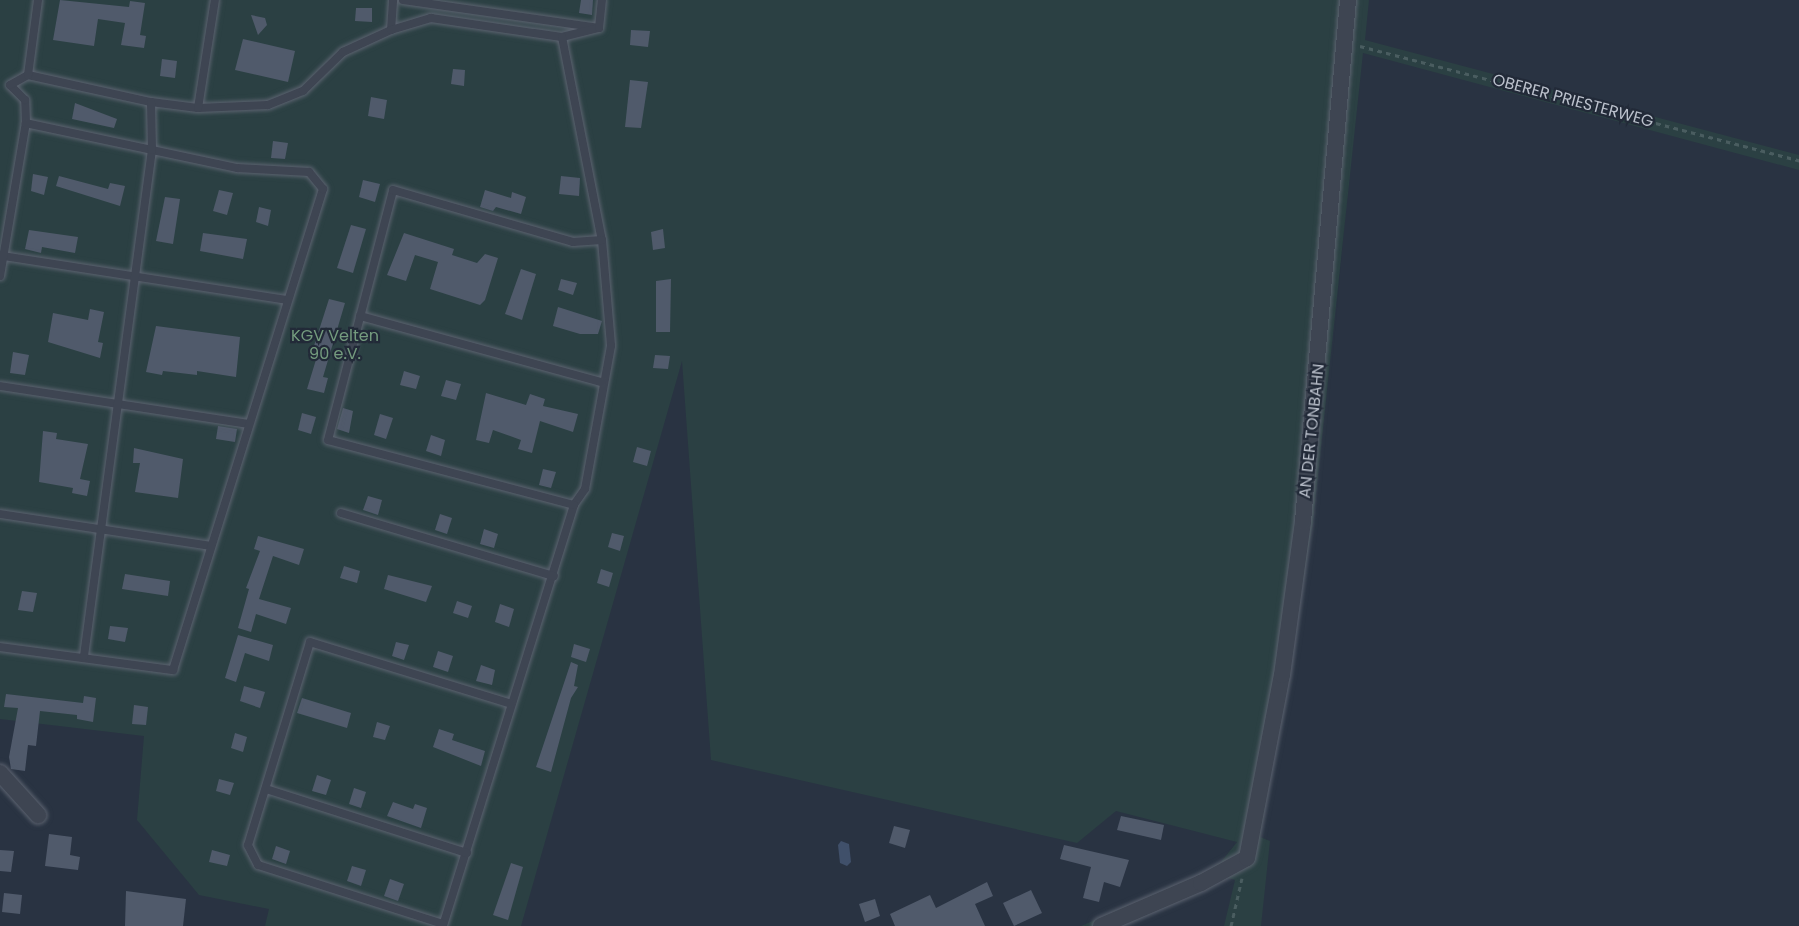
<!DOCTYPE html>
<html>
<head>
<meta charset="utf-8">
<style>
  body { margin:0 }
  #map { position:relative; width:1799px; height:926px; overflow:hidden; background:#293342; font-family:Poppins,sans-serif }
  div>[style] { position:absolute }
  .green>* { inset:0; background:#2b4043 }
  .water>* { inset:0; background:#40506a }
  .building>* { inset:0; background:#505a6b }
  .path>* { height:3px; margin-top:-1.5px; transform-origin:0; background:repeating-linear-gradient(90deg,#4a5d60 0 4.5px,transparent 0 9px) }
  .roads { filter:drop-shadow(0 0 2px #5c6370) drop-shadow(0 0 2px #5c6370) }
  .lane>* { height:8px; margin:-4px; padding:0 4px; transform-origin:4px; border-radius:4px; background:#3e4552 }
  .street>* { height:16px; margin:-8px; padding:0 8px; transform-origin:8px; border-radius:8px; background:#3e4552 }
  span { translate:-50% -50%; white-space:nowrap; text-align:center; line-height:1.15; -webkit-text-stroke:4.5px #222a38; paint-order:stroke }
  .street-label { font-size:16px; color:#bbc1cc }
  .park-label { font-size:16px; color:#749b7e }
</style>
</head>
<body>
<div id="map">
  <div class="green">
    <i style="clip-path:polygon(0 0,1369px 0,1365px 40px,1799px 155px,1799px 170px,1363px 53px,1313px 522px,1260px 837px,1270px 841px,1261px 926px,1224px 926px,1235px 880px,1228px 878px,1118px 926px,1081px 926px,1198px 876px,1221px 862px,1237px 842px,1116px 811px,1077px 843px,711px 760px,682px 361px,521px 926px,265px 926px,269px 909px,199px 895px,137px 820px,144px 736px,0 719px)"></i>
  </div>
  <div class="water">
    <i style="clip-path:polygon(841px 841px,849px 844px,851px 862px,847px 866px,840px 863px,838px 845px)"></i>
  </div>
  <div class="building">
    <i style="clip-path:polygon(60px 0,129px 7px,130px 1px,145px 3px,140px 35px,146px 36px,144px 48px,121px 45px,125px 23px,98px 19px,94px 46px,53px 40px)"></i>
    <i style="clip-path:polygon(581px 0,593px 0,592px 15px,579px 13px)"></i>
    <i style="clip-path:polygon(356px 8px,372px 8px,372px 22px,355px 21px)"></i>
    <i style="clip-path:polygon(251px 15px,265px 18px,267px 25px,258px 35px)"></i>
    <i style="clip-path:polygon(631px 30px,650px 31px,648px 47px,630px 45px)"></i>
    <i style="clip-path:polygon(243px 39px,295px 51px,288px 82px,235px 70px)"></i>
    <i style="clip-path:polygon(162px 59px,177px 61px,175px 78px,160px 76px)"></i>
    <i style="clip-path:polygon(453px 69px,465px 70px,464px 86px,451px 84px)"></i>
    <i style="clip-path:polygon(630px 80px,648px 82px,641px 128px,625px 127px)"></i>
    <i style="clip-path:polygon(371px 97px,387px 100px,384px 119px,368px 116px)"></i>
    <i style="clip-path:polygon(75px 103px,117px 119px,114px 128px,72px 119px)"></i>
    <i style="clip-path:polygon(273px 141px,288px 143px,285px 159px,271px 158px)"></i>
    <i style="clip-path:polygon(33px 174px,48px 177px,44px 195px,31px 191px)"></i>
    <i style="clip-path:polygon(59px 176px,108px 189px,110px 183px,125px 186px,120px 206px,56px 186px)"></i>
    <i style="clip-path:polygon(561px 176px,580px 178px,579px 196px,559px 194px)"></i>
    <i style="clip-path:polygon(363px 180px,380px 184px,375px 202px,359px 197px)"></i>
    <i style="clip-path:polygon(219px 190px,233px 193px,227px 215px,213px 211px)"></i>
    <i style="clip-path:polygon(485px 190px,511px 198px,512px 192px,526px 197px,521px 214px,496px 207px,493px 211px,480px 207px)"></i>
    <i style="clip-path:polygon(165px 197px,180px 199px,173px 244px,156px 241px)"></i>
    <i style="clip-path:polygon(259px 207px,271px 210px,268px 226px,256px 222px)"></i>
    <i style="clip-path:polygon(351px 225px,366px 229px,353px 273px,337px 268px)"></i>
    <i style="clip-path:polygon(663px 229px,665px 248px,653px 250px,651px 232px)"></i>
    <i style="clip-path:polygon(29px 230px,78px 237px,75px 253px,42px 247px,41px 253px,25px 249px)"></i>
    <i style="clip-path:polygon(203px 233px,247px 239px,243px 259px,200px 251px)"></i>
    <i style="clip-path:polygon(404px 233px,454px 249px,452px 255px,477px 263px,485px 254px,498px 258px,485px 300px,480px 305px,430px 289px,438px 262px,415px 255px,406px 281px,387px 275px)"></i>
    <i style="clip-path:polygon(521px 269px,536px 274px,522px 320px,505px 314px)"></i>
    <i style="clip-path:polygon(561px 279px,577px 283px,573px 295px,558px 290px)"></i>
    <i style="clip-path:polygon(671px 279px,670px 332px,656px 332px,656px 281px)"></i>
    <i style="clip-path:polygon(329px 299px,345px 303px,323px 377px,328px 378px,324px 393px,307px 389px,318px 353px,312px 352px)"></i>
    <i style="clip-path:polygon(558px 307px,602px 321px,598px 334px,580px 334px,553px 326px)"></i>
    <i style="clip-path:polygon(90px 309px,104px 312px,98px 342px,103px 343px,100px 358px,48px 342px,53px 313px,88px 320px)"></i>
    <i style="clip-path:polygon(156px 326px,240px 337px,236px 377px,197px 371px,197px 375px,163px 371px,162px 375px,146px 372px)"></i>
    <i style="clip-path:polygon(13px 352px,29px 355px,25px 375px,10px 373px)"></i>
    <i style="clip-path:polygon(655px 355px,670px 356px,668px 369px,653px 368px)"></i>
    <i style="clip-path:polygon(404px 371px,420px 376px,416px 389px,400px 385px)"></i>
    <i style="clip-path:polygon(446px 380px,461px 384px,456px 400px,441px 396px)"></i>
    <i style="clip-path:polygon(486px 393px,526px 405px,530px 394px,545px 399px,543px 406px,578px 414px,573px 432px,540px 421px,532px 453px,518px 449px,521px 440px,493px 430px,489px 443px,476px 440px)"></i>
    <i style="clip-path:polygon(343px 408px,353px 411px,349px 433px,337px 429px)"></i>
    <i style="clip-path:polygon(302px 413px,316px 417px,311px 434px,298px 430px)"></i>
    <i style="clip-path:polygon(380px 414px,393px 418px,386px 439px,374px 435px)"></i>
    <i style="clip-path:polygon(218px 426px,237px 429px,235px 442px,216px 439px)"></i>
    <i style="clip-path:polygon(43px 431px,57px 433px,56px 439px,88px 444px,80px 479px,90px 481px,87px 496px,72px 493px,73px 488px,39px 482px)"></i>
    <i style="clip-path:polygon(431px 435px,445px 440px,441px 456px,426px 451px)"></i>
    <i style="clip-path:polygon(637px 447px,651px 451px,647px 466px,633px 462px)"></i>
    <i style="clip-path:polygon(134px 448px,183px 459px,178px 498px,135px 492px,140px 463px,133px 463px)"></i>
    <i style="clip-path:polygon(543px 469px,556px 472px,551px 488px,539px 485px)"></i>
    <i style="clip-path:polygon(368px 496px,382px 500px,378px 515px,363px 510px)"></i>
    <i style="clip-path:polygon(440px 514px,452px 518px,447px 534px,435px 530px)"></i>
    <i style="clip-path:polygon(484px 529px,498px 534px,494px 548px,480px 544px)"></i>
    <i style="clip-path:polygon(612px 533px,624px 536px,620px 551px,608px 547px)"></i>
    <i style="clip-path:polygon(258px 536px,304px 549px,299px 565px,273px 556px,259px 599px,291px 608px,286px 624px,256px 614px,251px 632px,238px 628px,249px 589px,246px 588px,260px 551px,254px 549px)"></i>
    <i style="clip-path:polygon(344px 566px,360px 571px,357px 583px,340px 578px)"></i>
    <i style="clip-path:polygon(601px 569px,613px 573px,609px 587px,597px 583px)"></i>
    <i style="clip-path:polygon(125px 574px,170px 581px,168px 596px,122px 589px)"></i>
    <i style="clip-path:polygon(388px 575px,432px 586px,426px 602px,384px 589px)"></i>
    <i style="clip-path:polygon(22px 591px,37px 593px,33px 612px,18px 610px)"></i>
    <i style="clip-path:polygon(457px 601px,472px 606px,468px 618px,453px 613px)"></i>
    <i style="clip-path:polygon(500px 604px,514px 609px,509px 627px,495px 622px)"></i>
    <i style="clip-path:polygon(110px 626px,128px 628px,125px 642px,108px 639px)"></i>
    <i style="clip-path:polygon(238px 635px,273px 645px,269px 661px,245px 653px,236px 682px,225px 678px)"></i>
    <i style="clip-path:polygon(396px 642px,409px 645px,404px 660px,392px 656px)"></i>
    <i style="clip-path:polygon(574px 644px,590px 649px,586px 662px,571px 657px)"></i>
    <i style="clip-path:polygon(438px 651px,453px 656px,448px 672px,433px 667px)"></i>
    <i style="clip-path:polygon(571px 662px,578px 665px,574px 686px,578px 687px,571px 698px,551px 772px,536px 767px)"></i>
    <i style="clip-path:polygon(481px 665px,495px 670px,492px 685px,476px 681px)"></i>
    <i style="clip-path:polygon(244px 686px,265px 692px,260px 708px,240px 701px)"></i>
    <i style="clip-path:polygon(6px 694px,83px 703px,84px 696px,96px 698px,93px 722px,77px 719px,77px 715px,40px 711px,36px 746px,28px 745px,25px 771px,11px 769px,9px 757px,18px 708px,4px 707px)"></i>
    <i style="clip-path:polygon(302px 698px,351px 713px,347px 728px,297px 713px)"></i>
    <i style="clip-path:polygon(134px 705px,148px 707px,146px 725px,132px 724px)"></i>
    <i style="clip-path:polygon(377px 722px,390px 726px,385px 740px,373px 737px)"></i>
    <i style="clip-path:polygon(439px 729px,454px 734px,452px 740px,485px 751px,481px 766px,433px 747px)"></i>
    <i style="clip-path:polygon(235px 733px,247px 737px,243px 752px,231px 748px)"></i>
    <i style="clip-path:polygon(317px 775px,331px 780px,326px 795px,312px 791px)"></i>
    <i style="clip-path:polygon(219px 779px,234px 783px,230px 795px,216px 791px)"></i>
    <i style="clip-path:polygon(354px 788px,366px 792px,361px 808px,349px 804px)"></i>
    <i style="clip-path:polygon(393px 802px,413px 809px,415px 804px,427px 808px,421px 828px,387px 816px)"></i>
    <i style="clip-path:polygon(1121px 816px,1164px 825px,1161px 840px,1117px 830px)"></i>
    <i style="clip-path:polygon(894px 826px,910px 830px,905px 848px,889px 843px)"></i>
    <i style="clip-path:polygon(49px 834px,72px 837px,70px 855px,80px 857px,78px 870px,45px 866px)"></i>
    <i style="clip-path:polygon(1064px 845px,1129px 860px,1120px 887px,1104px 882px,1099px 902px,1083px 898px,1091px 867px,1060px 859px)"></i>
    <i style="clip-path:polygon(276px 846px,290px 851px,286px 864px,272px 859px)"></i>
    <i style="clip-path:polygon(0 850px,14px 851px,11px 872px,0 871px)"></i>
    <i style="clip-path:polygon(212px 850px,230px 855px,227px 866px,209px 862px)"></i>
    <i style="clip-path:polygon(511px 863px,523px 867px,508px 920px,493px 915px)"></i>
    <i style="clip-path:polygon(352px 866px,366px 870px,361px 886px,347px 881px)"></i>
    <i style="clip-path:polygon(390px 879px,404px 884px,398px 901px,384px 896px)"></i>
    <i style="clip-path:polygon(987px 882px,993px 896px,975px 904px,985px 926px,895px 926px,890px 914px,930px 895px,936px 908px)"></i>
    <i style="clip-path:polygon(1031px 890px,1042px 913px,1014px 926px,1003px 903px)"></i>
    <i style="clip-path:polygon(126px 891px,186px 899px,183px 926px,125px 926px)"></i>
    <i style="clip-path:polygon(4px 893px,22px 895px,20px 914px,2px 912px)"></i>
    <i style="clip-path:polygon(875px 899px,880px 916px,865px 922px,859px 904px)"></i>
  </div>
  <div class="path">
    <i style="left:1360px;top:46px;width:454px;rotate:14.6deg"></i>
    <i style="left:1231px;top:926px;width:49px;rotate:-77.1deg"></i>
  </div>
  <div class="roads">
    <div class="lane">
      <i style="left:403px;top:0;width:198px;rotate:8.1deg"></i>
      <i style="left:391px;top:30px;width:30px;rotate:-86deg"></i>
      <i style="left:562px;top:37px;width:38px;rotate:-14deg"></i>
      <i style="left:599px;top:28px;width:28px;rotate:-84deg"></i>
      <i style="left:28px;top:75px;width:126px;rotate:12.4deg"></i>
      <i style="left:151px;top:102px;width:47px;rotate:7.3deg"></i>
      <i style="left:198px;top:108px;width:70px;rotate:-2.5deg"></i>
      <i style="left:268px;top:105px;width:38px;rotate:-22deg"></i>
      <i style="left:303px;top:91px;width:56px;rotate:-44.3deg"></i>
      <i style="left:343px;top:52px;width:53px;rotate:-24.6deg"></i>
      <i style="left:391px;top:30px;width:42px;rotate:-16.7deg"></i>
      <i style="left:431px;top:18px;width:132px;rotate:8.3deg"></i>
      <i style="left:562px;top:37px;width:207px;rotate:78.9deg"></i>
      <i style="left:602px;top:240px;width:106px;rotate:85.1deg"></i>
      <i style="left:611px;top:346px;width:145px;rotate:100.3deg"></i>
      <i style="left:585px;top:489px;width:19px;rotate:125deg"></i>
      <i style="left:574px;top:505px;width:441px;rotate:107.3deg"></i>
      <i style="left:198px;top:108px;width:109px;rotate:-81.1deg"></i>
      <i style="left:3px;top:256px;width:286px;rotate:8.8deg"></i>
      <i style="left:0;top:276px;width:155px;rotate:-80.4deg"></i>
      <i style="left:26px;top:123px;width:23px;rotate:-92deg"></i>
      <i style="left:25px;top:100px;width:21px;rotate:-135deg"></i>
      <i style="left:10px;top:85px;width:21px;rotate:-29deg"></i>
      <i style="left:28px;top:75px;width:76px;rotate:-82.4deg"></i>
      <i style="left:360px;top:316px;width:251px;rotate:15.3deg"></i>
      <i style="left:0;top:386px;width:251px;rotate:8.7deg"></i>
      <i style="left:574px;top:505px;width:254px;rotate:-165.2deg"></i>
      <i style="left:328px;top:440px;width:258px;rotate:-75.4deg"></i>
      <i style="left:393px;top:190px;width:187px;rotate:16.1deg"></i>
      <i style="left:573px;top:242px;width:29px;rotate:-4deg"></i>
      <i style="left:341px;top:513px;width:222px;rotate:16.5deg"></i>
      <i style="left:0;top:514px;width:213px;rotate:8.6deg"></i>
      <i style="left:0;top:647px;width:175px;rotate:7.6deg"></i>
      <i style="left:173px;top:670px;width:504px;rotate:-72.68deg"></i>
      <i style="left:323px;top:189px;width:22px;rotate:-129deg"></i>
      <i style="left:309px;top:172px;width:72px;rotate:-176.8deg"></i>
      <i style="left:237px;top:168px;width:216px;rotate:-168deg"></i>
      <i style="left:84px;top:656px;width:511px;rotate:-82.35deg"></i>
      <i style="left:152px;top:150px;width:48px;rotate:-91.2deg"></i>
      <i style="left:266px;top:789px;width:211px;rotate:17.7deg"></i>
      <i style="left:443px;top:924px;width:194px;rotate:-162.3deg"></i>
      <i style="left:258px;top:865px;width:22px;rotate:-117deg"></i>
      <i style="left:248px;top:845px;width:212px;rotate:-73deg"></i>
      <i style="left:310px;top:642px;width:210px;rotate:17.1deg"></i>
    </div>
    <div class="street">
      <i style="left:0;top:773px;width:57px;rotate:47.9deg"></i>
      <i style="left:1101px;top:926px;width:109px;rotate:-23.3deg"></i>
      <i style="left:1201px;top:883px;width:52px;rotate:-28.5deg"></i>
      <i style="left:1247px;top:858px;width:186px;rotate:-79.2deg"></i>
      <i style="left:1282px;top:675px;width:155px;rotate:-82.2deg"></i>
      <i style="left:1303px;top:521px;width:523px;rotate:-85.06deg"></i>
    </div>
  </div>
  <div class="street-label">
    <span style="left:1573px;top:101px;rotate:15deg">OBERER PRIESTERWEG</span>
    <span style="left:1312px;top:431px;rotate:-84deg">AN DER TONBAHN</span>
  </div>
  <div class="park-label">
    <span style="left:335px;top:345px">KGV Velten<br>90 e.V.</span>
  </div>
</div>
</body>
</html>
